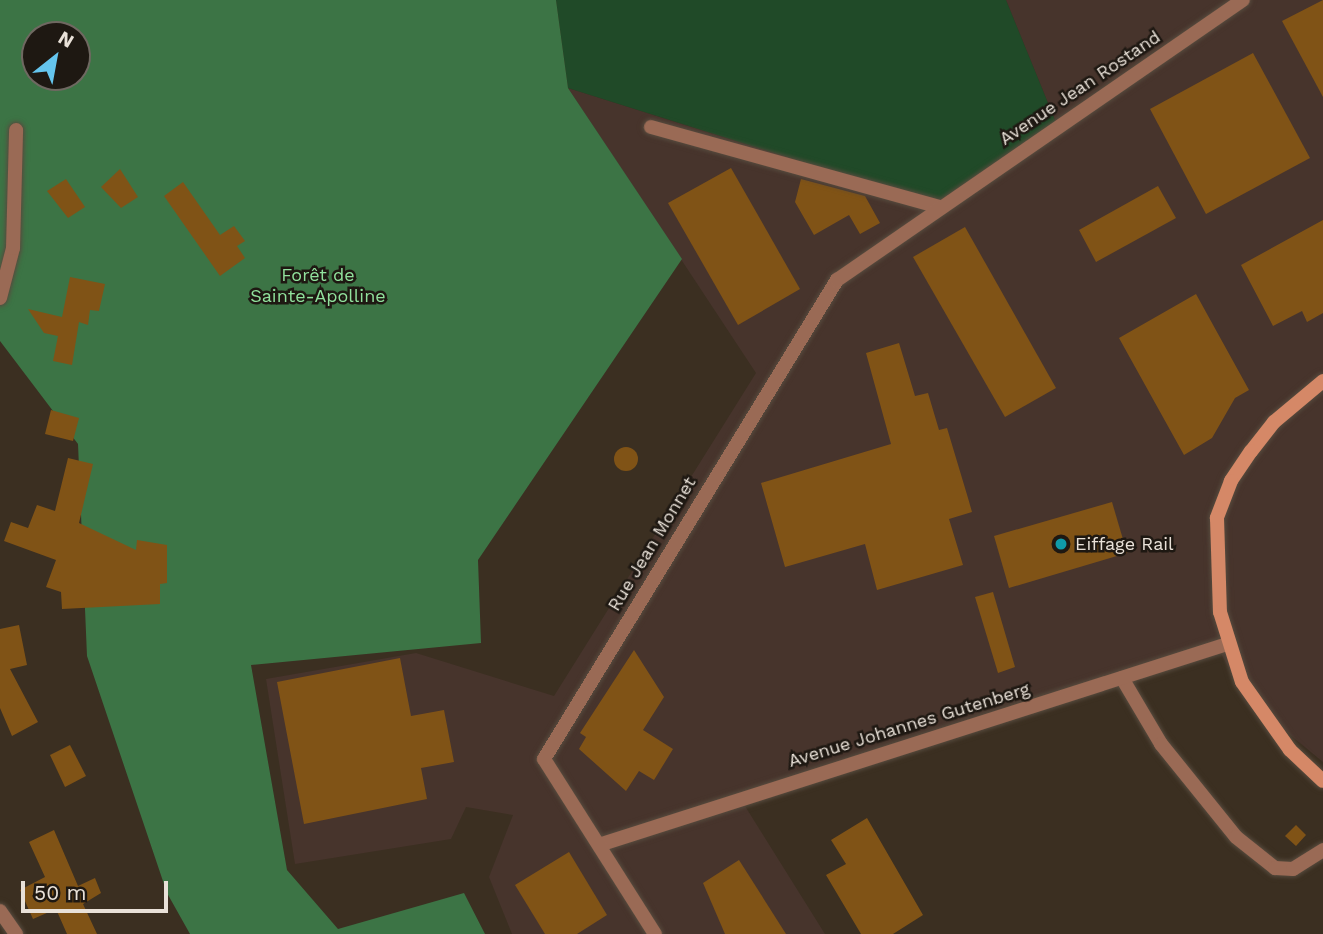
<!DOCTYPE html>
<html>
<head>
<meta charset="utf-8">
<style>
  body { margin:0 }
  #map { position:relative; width:1323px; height:934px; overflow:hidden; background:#3b2f21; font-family:"Work Sans",sans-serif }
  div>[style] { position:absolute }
  .industrial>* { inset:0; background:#47342c }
  .green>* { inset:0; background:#204a28 }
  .forest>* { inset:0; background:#3c7445 }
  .building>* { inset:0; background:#805316 }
  .round { border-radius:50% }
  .roads { filter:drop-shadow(0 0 2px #574b3e) drop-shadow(0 0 2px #574b3e) }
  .street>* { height:14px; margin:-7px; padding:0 7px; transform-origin:7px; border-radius:7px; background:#9a6a55 }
  .secondary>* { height:14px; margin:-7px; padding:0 7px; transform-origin:7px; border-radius:7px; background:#d58867 }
  .dots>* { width:19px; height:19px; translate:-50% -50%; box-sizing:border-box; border:4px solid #1e1812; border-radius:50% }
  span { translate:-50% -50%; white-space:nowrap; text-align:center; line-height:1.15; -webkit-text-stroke:5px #1e1812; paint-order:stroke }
  .street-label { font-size:18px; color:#e9e1d8 }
  .park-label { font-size:18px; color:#91e29d }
  .poi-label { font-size:18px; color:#e9e1d8 }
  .left { translate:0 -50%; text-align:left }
  .north { position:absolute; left:21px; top:21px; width:70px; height:70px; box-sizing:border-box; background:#1e1812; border:2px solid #6f6861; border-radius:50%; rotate:31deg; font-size:19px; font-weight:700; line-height:28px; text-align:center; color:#e9e1d8 }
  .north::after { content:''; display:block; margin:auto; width:24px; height:32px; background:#65c5ee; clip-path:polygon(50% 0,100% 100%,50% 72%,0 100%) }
  .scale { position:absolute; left:21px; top:881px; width:147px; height:32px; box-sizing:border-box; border:4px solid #e9e1d8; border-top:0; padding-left:9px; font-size:21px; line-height:24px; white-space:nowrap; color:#e9e1d8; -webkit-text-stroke:5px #1e1812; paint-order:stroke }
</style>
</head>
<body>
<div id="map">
  <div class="industrial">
    <i style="clip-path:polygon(1006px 0,1323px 0,1323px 762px,1245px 698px,1219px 650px,740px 798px,825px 934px,512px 934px,489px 877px,513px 815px,466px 807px,451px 839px,295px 864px,266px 679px,416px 653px,554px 696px,756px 373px,568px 88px,940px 205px,1057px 125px)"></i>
  </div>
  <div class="green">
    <i style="clip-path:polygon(556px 0,1006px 0,1057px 125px,940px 205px,568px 88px)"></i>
  </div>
  <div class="forest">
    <i style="clip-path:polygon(evenodd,0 0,556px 0,568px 88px,682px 259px,478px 560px,481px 643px,251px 665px,287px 870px,338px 929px,464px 893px,485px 934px,190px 934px,167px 893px,87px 656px,78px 444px,0 341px,0 0,35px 35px,77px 35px,77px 77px,35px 77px,35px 35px)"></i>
  </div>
  <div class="building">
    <i style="clip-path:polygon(1323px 0,1323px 97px,1282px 21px)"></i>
    <i style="clip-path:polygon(1253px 53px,1310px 158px,1206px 214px,1150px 109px)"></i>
    <i style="clip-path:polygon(731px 168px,800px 289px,738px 325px,668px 203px)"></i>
    <i style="clip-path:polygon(120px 169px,138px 197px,121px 208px,101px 187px)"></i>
    <i style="clip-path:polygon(66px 179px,85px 207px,68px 218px,47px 191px)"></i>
    <i style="clip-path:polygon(801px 179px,865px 196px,880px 223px,860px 234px,849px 215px,814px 235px,795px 202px)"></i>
    <i style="clip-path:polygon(183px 182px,220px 235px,234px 226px,245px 241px,237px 246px,245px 258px,220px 276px,164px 196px)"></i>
    <i style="clip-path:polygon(1158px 186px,1176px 218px,1096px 262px,1079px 230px)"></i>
    <i style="clip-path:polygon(1323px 220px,1323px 313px,1307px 322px,1302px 311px,1273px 326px,1241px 265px)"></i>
    <i style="clip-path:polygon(965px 227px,1056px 388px,1005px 417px,913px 257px)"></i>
    <i style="clip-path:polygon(70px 277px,105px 284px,99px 311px,90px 310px,88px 325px,79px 322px,72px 365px,53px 361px,58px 336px,44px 333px,28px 309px,62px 317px)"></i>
    <i style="clip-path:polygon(1196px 294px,1249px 390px,1235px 398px,1212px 438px,1184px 455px,1119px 338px)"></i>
    <i style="clip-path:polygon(899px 343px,915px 396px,928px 393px,939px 430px,947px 428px,968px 498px,972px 512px,949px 519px,963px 565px,877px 590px,865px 544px,785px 567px,761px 483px,891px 444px,866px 353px)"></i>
    <i style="clip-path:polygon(51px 410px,79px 418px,73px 441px,45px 434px)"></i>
    <i class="round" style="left:614px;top:447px;width:24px;height:24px"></i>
    <i style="clip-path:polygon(68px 458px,93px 464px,79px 523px,136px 550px,137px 540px,167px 545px,167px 583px,160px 584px,160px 604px,62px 609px,61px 592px,46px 587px,56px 560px,4px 541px,11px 522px,28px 528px,37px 505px,55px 511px)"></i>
    <i style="clip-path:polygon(1112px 502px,1127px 553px,1009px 588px,994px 536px)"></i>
    <i style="clip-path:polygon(993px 592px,1015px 667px,998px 673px,975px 597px)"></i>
    <i style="clip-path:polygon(19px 625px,27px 665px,10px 669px,38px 722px,12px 736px,0 708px,0 629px)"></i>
    <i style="clip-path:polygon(634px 650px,664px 697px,643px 730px,673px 749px,654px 780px,639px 771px,626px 791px,579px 749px,586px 737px,580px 733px)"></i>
    <i style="clip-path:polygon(400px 658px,411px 716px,444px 710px,454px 762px,421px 768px,427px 799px,304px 824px,277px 682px)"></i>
    <i style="clip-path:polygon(70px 745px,86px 776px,65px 787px,50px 755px)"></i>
    <i style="clip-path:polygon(867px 818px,923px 915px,893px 934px,861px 934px,826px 875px,846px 864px,831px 840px)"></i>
    <i style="clip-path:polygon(1296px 825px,1306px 835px,1296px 846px,1285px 836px)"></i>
    <i style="clip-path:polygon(54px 830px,78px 886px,95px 878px,101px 893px,83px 904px,97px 934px,67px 934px,56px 909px,33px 919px,20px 890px,45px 877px,29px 842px)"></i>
    <i style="clip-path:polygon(569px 852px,607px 915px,577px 934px,545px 934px,515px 885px)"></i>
    <i style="clip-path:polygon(739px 860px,786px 934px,725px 934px,703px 883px)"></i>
  </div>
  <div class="roads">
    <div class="street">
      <i style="left:651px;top:127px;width:300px;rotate:15.5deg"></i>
      <i style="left:0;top:298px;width:52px;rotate:-75.4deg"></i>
      <i style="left:13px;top:248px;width:118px;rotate:-88.5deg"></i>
      <i style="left:1122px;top:678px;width:77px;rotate:59.4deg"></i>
      <i style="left:1161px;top:744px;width:119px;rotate:51.1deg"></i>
      <i style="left:1236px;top:837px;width:50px;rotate:38.5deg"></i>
      <i style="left:1275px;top:868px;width:18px;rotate:3deg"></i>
      <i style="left:1293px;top:869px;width:36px;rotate:-32deg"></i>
      <i style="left:602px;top:844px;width:656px;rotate:-17.74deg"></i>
      <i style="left:0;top:911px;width:28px;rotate:55deg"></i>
      <i style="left:655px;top:934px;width:207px;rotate:-122.4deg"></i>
      <i style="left:544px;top:759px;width:562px;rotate:-58.55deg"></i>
      <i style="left:837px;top:280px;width:493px;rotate:-34.6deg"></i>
    </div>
    <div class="secondary">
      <i style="left:1323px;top:381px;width:64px;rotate:140.1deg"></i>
      <i style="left:1274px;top:422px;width:37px;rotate:128deg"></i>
      <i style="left:1251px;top:451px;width:36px;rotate:124deg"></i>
      <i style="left:1231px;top:481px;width:40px;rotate:111deg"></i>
      <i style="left:1217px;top:518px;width:94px;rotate:88.2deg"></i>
      <i style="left:1220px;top:612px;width:73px;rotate:72.6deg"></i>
      <i style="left:1242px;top:682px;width:83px;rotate:54.8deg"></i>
      <i style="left:1290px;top:750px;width:45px;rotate:43.2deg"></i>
    </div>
  </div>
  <div class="dots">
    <i style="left:1061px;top:544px;background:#0f9aa8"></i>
  </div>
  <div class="street-label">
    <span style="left:1080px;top:88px;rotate:-34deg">Avenue Jean Rostand</span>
    <span style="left:652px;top:544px;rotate:-59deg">Rue Jean Monnet</span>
    <span style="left:909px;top:725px;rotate:-17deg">Avenue Johannes Gutenberg</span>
  </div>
  <div class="park-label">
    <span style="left:318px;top:286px">Forêt de<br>Sainte-Apolline</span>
  </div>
  <div class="poi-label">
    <span class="left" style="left:1075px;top:544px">Eiffage Rail</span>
  </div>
  <div class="north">N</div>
  <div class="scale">50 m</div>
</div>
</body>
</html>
